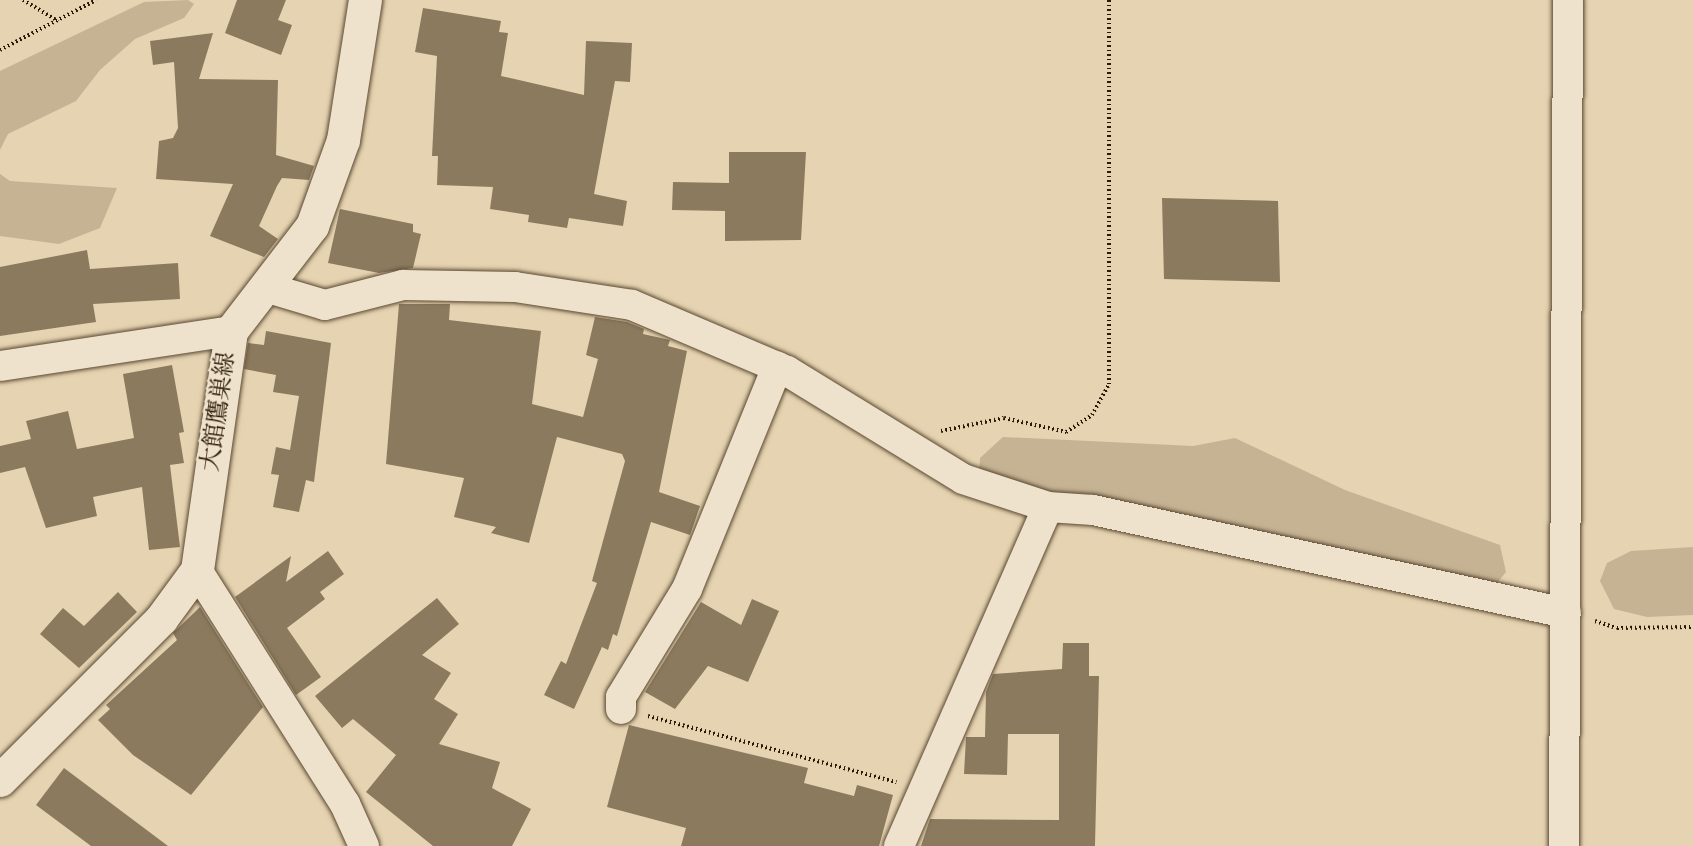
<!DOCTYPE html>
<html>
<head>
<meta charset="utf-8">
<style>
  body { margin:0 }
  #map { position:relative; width:1693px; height:846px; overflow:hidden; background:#e6d3b1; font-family:"IM FELL DW Pica","Noto Serif JP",serif }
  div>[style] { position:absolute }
  .green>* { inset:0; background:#c6b394 }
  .building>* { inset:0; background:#8c7a5f }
  .path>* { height:4px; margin-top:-2px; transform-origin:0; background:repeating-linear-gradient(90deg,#2a1906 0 1.5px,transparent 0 4.5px) }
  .roads { filter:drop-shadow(0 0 2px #594831) drop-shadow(0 0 2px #594831) }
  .minor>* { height:30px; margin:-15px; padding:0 15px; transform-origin:15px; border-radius:15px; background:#efe2cc }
  .secondary>* { height:33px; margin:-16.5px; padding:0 16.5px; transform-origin:16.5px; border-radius:16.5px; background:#efe2cc }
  span { translate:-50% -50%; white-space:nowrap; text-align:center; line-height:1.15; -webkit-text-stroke:4.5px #efe2cc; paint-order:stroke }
  .street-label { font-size:24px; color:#2a1906 }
</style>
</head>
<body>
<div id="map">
  <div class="green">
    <i style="clip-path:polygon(188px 0,194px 4px,184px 18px,135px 39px,100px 70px,76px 101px,8px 134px,0 150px,0 71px,144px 2px)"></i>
    <i style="clip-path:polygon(0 174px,10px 181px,117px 188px,100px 228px,59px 244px,0 236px)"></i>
    <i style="clip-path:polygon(1003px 437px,1193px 446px,1235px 438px,1345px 490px,1500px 545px,1506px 572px,1497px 583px,1470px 580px,1074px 498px,979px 473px,980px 458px)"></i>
    <i style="clip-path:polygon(1693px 547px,1693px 615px,1647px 617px,1614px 609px,1600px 581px,1607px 563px,1631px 551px)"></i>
  </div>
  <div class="building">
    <i style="clip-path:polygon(237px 0,286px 0,278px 20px,292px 25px,281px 55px,225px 33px)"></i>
    <i style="clip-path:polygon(423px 8px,501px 21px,499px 32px,508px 33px,501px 76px,584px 95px,586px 41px,632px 43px,630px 82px,615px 81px,594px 194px,627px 201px,623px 226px,569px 218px,567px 228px,528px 222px,529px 215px,490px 209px,493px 187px,437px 185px,438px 156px,432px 156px,437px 56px,415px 52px)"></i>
    <i style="clip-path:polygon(213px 33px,199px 79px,278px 80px,276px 155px,314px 166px,309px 180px,282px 178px,277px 186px,259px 226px,278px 239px,264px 257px,210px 236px,233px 184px,156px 179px,159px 141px,173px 138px,178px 128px,174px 62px,153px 65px,150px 41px)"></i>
    <i style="clip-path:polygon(729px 152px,806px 152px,801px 240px,725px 241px,725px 211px,672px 210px,673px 182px,729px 183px)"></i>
    <i style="clip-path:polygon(1162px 198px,1278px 201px,1280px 282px,1164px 279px)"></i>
    <i style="clip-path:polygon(340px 209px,413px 224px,413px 232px,421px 234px,413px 268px,379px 273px,328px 263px)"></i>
    <i style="clip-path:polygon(87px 250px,90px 269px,178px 263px,180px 299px,93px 304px,96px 322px,0 336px,0 267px)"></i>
    <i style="clip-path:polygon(399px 304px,450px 304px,449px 320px,541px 331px,532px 404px,583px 417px,598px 359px,586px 355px,595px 317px,627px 322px,644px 329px,643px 334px,670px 340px,668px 346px,687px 351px,659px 492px,700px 506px,690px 535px,651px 522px,617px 636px,613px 634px,608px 650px,602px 647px,574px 709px,544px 695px,561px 661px,566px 664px,597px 583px,592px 581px,625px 461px,622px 454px,557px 437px,529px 543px,491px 533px,496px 527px,454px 517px,464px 478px,386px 464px)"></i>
    <i style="clip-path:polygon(266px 331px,331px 343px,314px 482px,306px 480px,299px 512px,273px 507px,279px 475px,271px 474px,276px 447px,290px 450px,299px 396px,273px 392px,276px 375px,244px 369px,248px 343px,264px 345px)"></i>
    <i style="clip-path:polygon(172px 365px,184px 432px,179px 433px,184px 463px,170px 465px,180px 547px,149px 550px,142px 487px,93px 497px,97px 516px,46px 528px,25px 467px,0 473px,0 446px,31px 439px,26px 421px,68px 411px,77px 449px,134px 438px,123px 374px)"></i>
    <i style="clip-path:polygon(328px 551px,344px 574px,320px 592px,325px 599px,287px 628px,321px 677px,296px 695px,235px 597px,291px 556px,286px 582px)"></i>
    <i style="clip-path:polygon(118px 592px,137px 612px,79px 668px,40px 634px,63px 608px,84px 626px)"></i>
    <i style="clip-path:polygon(437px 598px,459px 624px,422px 655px,451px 673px,434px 699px,458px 714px,439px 744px,500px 762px,492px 788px,531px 809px,512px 846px,433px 846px,366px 792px,396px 755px,353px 719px,342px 728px,315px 696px)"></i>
    <i style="clip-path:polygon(752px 599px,779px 611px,748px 682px,708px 666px,675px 709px,645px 692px,701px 602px,741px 625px)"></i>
    <i style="clip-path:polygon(200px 607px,263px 707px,191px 795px,133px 755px,98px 720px,110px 709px,106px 705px,177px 640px,173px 633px)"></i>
    <i style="clip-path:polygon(1063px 643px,1089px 643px,1089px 676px,1099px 676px,1095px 846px,921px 846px,930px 819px,1059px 820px,1059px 734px,1008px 734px,1007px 775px,964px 774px,966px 737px,985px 737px,986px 692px,993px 674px,1062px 669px)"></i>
    <i style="clip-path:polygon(629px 725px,808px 768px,804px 783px,854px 796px,857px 785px,893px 795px,879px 846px,681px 846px,686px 828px,607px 807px)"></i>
    <i style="clip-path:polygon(64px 768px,168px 846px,91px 846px,36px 805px)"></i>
  </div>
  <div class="path">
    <i style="left:23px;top:0;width:41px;rotate:31deg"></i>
    <i style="left:0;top:50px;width:108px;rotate:-27.5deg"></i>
    <i style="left:941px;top:431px;width:64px;rotate:-11.7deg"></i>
    <i style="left:1004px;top:418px;width:64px;rotate:12.7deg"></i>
    <i style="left:1066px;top:432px;width:31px;rotate:-33deg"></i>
    <i style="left:1092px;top:415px;width:35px;rotate:-61deg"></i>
    <i style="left:1109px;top:384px;width:384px;rotate:-90deg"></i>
    <i style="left:1595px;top:621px;width:23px;rotate:18deg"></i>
    <i style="left:1617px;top:628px;width:76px;rotate:-0.8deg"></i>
    <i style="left:648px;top:716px;width:257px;rotate:14.9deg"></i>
  </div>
  <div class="roads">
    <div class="minor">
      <i style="left:268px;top:288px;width:59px;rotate:16.6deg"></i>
      <i style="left:325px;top:305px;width:81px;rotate:-14.4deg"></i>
      <i style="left:403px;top:285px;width:112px;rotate:1deg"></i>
      <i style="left:515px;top:287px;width:118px;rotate:8.7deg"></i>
      <i style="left:632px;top:305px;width:168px;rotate:23.1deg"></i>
      <i style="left:787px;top:371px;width:206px;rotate:31.5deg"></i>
      <i style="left:963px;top:479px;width:89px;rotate:18.2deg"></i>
      <i style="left:1048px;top:507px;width:45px;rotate:3.8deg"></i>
      <i style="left:1093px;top:510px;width:484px;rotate:12.3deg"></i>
      <i style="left:0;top:366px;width:234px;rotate:-8.6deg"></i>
      <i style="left:197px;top:570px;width:277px;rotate:57.7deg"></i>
      <i style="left:345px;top:804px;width:46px;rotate:65.7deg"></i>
      <i style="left:621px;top:709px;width:12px;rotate:-90deg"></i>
      <i style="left:621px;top:697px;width:127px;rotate:-58.6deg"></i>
      <i style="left:687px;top:589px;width:240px;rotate:-67.9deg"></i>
      <i style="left:899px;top:846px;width:370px;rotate:-66.3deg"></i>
      <i style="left:1564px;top:846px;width:846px;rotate:-89.73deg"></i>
    </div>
    <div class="secondary">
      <i style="left:0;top:780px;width:228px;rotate:-45deg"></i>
      <i style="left:161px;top:619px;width:61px;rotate:-53.7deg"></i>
      <i style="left:197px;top:570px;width:241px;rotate:-81.9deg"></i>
      <i style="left:231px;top:331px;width:133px;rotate:-52.4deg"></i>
      <i style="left:312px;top:226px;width:91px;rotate:-70.2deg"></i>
      <i style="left:343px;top:140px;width:142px;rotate:-81.1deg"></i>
    </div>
  </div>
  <div class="street-label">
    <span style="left:219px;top:412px;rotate:-82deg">大館鷹巣線</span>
  </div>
</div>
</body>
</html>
